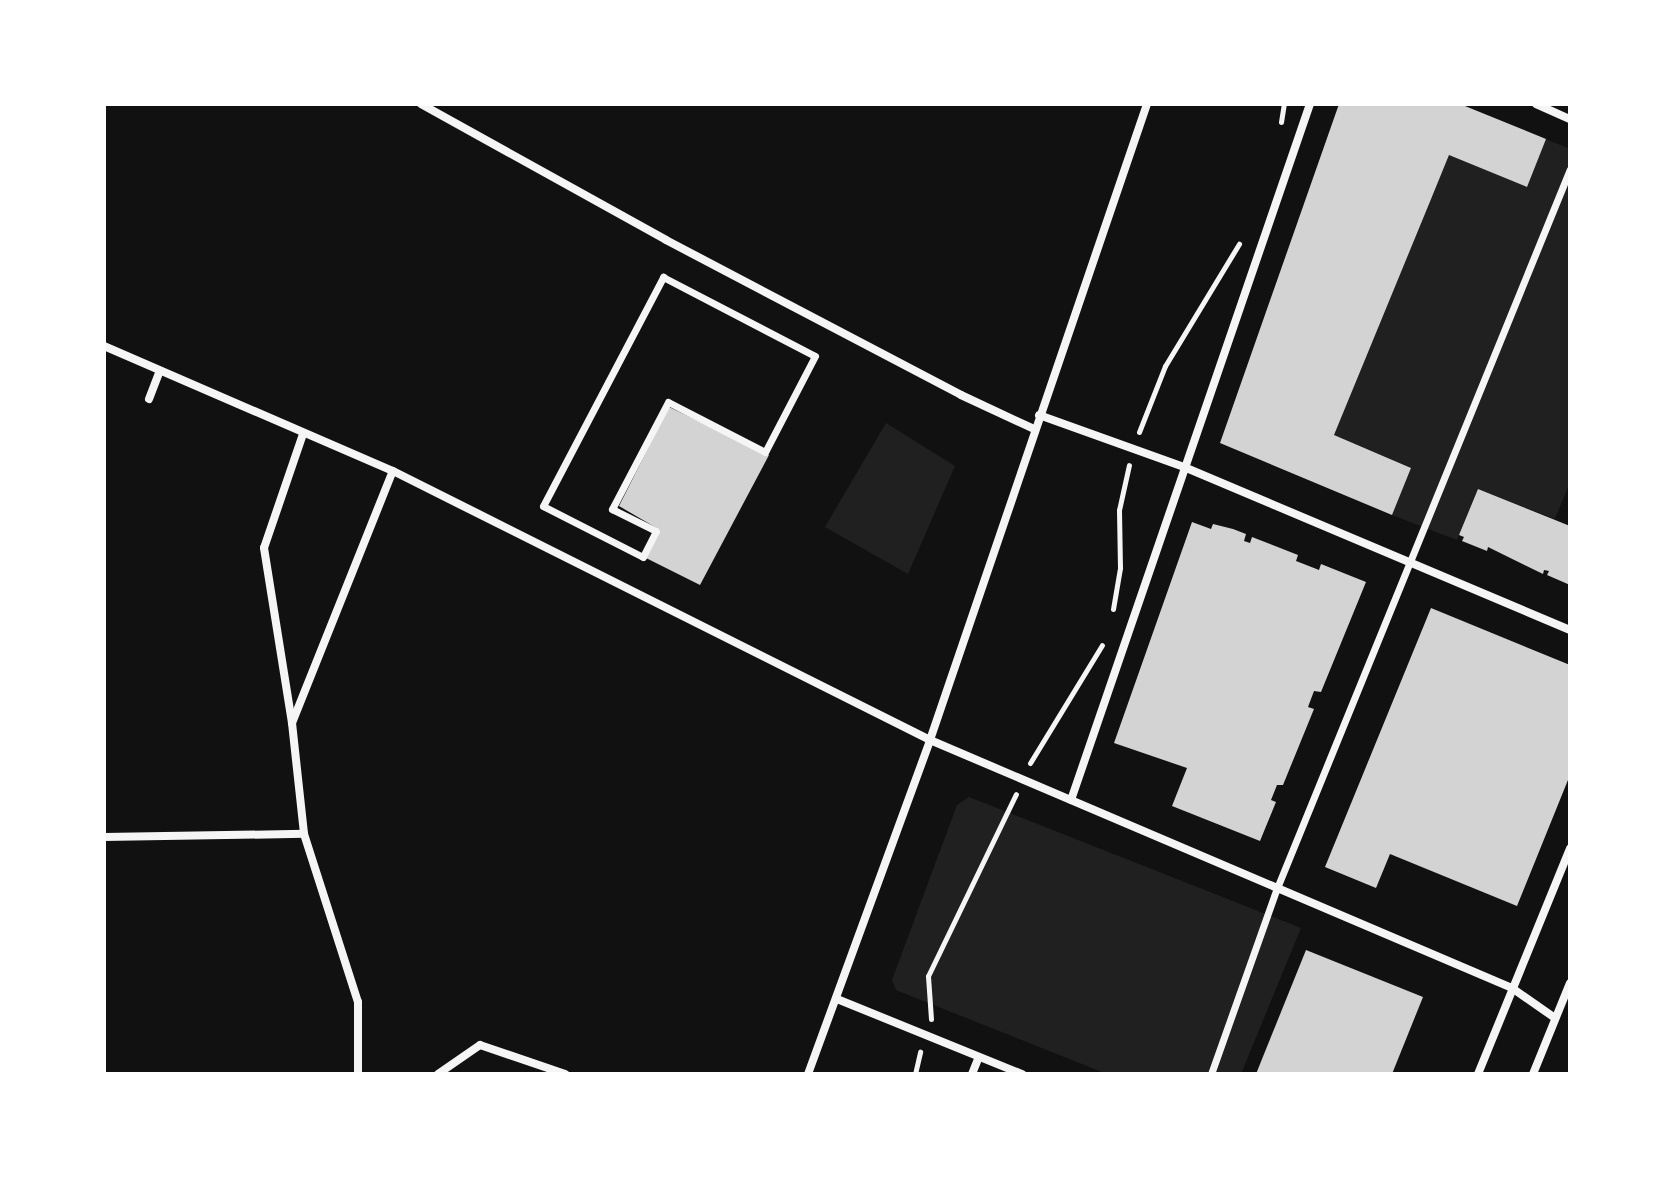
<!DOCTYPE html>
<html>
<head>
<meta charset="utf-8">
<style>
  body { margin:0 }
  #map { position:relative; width:1674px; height:1178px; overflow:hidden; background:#111; font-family:Cabin,sans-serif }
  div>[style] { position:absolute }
  .green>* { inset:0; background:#202020 }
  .building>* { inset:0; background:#d3d3d3 }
  .path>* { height:5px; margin:-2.5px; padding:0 2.5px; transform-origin:2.5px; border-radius:2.5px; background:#f5f5f5 }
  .pedestrian>* { height:7px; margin:-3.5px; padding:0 3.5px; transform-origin:3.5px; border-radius:3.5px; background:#f5f5f5 }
  .minor>* { height:8px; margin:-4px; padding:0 4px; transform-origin:4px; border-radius:4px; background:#f5f5f5 }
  span { translate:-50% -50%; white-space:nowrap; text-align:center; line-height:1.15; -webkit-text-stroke:6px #fff; paint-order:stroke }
  .frame { position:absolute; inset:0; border:106px solid #fff; pointer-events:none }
</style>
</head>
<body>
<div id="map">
  <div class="green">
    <i style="clip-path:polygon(1546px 139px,1570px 149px,1570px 482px,1555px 519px,1478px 489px,1457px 540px,1392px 515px,1411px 468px,1334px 435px,1449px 155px,1526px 186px)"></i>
    <i style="clip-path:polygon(886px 423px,955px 466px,908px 574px,825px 527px)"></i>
    <i style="clip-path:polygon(969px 797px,1301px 928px,1241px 1074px,1107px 1074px,896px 990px,892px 980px,957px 805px)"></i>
  </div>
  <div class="building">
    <i style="clip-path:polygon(1339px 104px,1460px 104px,1546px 139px,1527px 187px,1449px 155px,1429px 204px,1334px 435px,1411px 468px,1392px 515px,1220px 443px)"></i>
    <i style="clip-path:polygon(669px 407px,769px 455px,700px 585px,646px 558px,660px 530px,619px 506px)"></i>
    <i style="clip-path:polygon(1478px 489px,1570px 526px,1570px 585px,1547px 575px,1549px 571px,1544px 570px,1543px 574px,1488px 547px,1487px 551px,1462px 541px,1464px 537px,1459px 535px)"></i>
    <i style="clip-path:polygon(1192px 522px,1211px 529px,1213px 524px,1233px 529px,1246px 534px,1244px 541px,1250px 543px,1252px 537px,1298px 555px,1296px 561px,1314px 568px,1319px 570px,1321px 564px,1366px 582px,1321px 692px,1314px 691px,1308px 707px,1314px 709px,1283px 785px,1277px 785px,1271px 800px,1276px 802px,1260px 841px,1172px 806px,1187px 768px,1114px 743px)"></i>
    <i style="clip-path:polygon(1431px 608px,1570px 665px,1570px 775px,1517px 906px,1390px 854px,1376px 888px,1325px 867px)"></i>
    <i style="clip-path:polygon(1306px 950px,1423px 997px,1392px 1074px,1256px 1074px)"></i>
  </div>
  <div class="path">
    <i style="left:1281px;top:122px;width:18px;rotate:-81deg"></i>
    <i style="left:1139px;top:432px;width:71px;rotate:-68.5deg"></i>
    <i style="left:1165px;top:366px;width:143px;rotate:-58.8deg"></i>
    <i style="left:1113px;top:609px;width:42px;rotate:-80.3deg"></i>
    <i style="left:1120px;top:568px;width:58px;rotate:-91deg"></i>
    <i style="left:1119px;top:510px;width:46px;rotate:-77.5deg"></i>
    <i style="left:1030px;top:763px;width:138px;rotate:-58.6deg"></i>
    <i style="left:931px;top:1019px;width:43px;rotate:-94deg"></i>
    <i style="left:928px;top:976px;width:202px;rotate:-64.2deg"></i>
    <i style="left:915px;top:1074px;width:23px;rotate:-77deg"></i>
  </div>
  <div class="pedestrian">
    <i style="left:663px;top:277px;width:171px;rotate:27.5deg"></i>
    <i style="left:815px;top:356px;width:108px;rotate:117.5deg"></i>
    <i style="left:765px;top:452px;width:109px;rotate:-152.7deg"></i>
    <i style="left:668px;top:402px;width:121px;rotate:117.6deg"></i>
    <i style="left:612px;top:509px;width:49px;rotate:26.6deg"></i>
    <i style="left:656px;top:531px;width:29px;rotate:117deg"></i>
    <i style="left:643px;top:557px;width:112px;rotate:-153deg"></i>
    <i style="left:543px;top:506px;width:259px;rotate:-62.3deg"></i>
    <i style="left:1211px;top:1074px;width:197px;rotate:-70.5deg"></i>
    <i style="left:1277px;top:888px;width:776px;rotate:-67.83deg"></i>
  </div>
  <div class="minor">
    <i style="left:421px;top:104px;width:280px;rotate:29deg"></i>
    <i style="left:666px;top:240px;width:333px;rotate:27.7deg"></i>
    <i style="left:961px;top:395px;width:81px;rotate:25deg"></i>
    <i style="left:1536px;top:104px;width:37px;rotate:24deg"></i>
    <i style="left:104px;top:346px;width:315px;rotate:23.4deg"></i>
    <i style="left:393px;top:471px;width:601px;rotate:26.61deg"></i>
    <i style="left:930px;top:740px;width:633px;rotate:23.08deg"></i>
    <i style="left:1512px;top:988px;width:52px;rotate:34.9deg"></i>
    <i style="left:149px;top:399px;width:30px;rotate:-69deg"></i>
    <i style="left:1039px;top:415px;width:154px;rotate:19.7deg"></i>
    <i style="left:1184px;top:467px;width:419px;rotate:22.9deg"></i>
    <i style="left:303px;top:434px;width:120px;rotate:108.9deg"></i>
    <i style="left:264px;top:548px;width:177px;rotate:80.9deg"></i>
    <i style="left:292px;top:723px;width:112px;rotate:83.8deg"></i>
    <i style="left:304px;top:834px;width:176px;rotate:72.2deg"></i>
    <i style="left:358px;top:1002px;width:72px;rotate:90deg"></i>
    <i style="left:292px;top:723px;width:271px;rotate:-68.2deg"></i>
    <i style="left:1071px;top:800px;width:736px;rotate:-71.05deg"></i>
    <i style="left:104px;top:837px;width:200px;rotate:-0.9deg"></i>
    <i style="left:837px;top:999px;width:200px;rotate:22.1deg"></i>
    <i style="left:438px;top:1074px;width:51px;rotate:-34.6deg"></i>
    <i style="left:480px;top:1045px;width:90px;rotate:18.8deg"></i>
    <i style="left:808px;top:1074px;width:356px;rotate:-69.9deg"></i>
    <i style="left:930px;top:740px;width:672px;rotate:-71.16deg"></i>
    <i style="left:972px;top:1074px;width:18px;rotate:-68deg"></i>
    <i style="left:1478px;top:1074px;width:244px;rotate:-67.8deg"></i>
    <i style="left:1533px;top:1074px;width:98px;rotate:-67.9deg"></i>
  </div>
  <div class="frame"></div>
</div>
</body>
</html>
